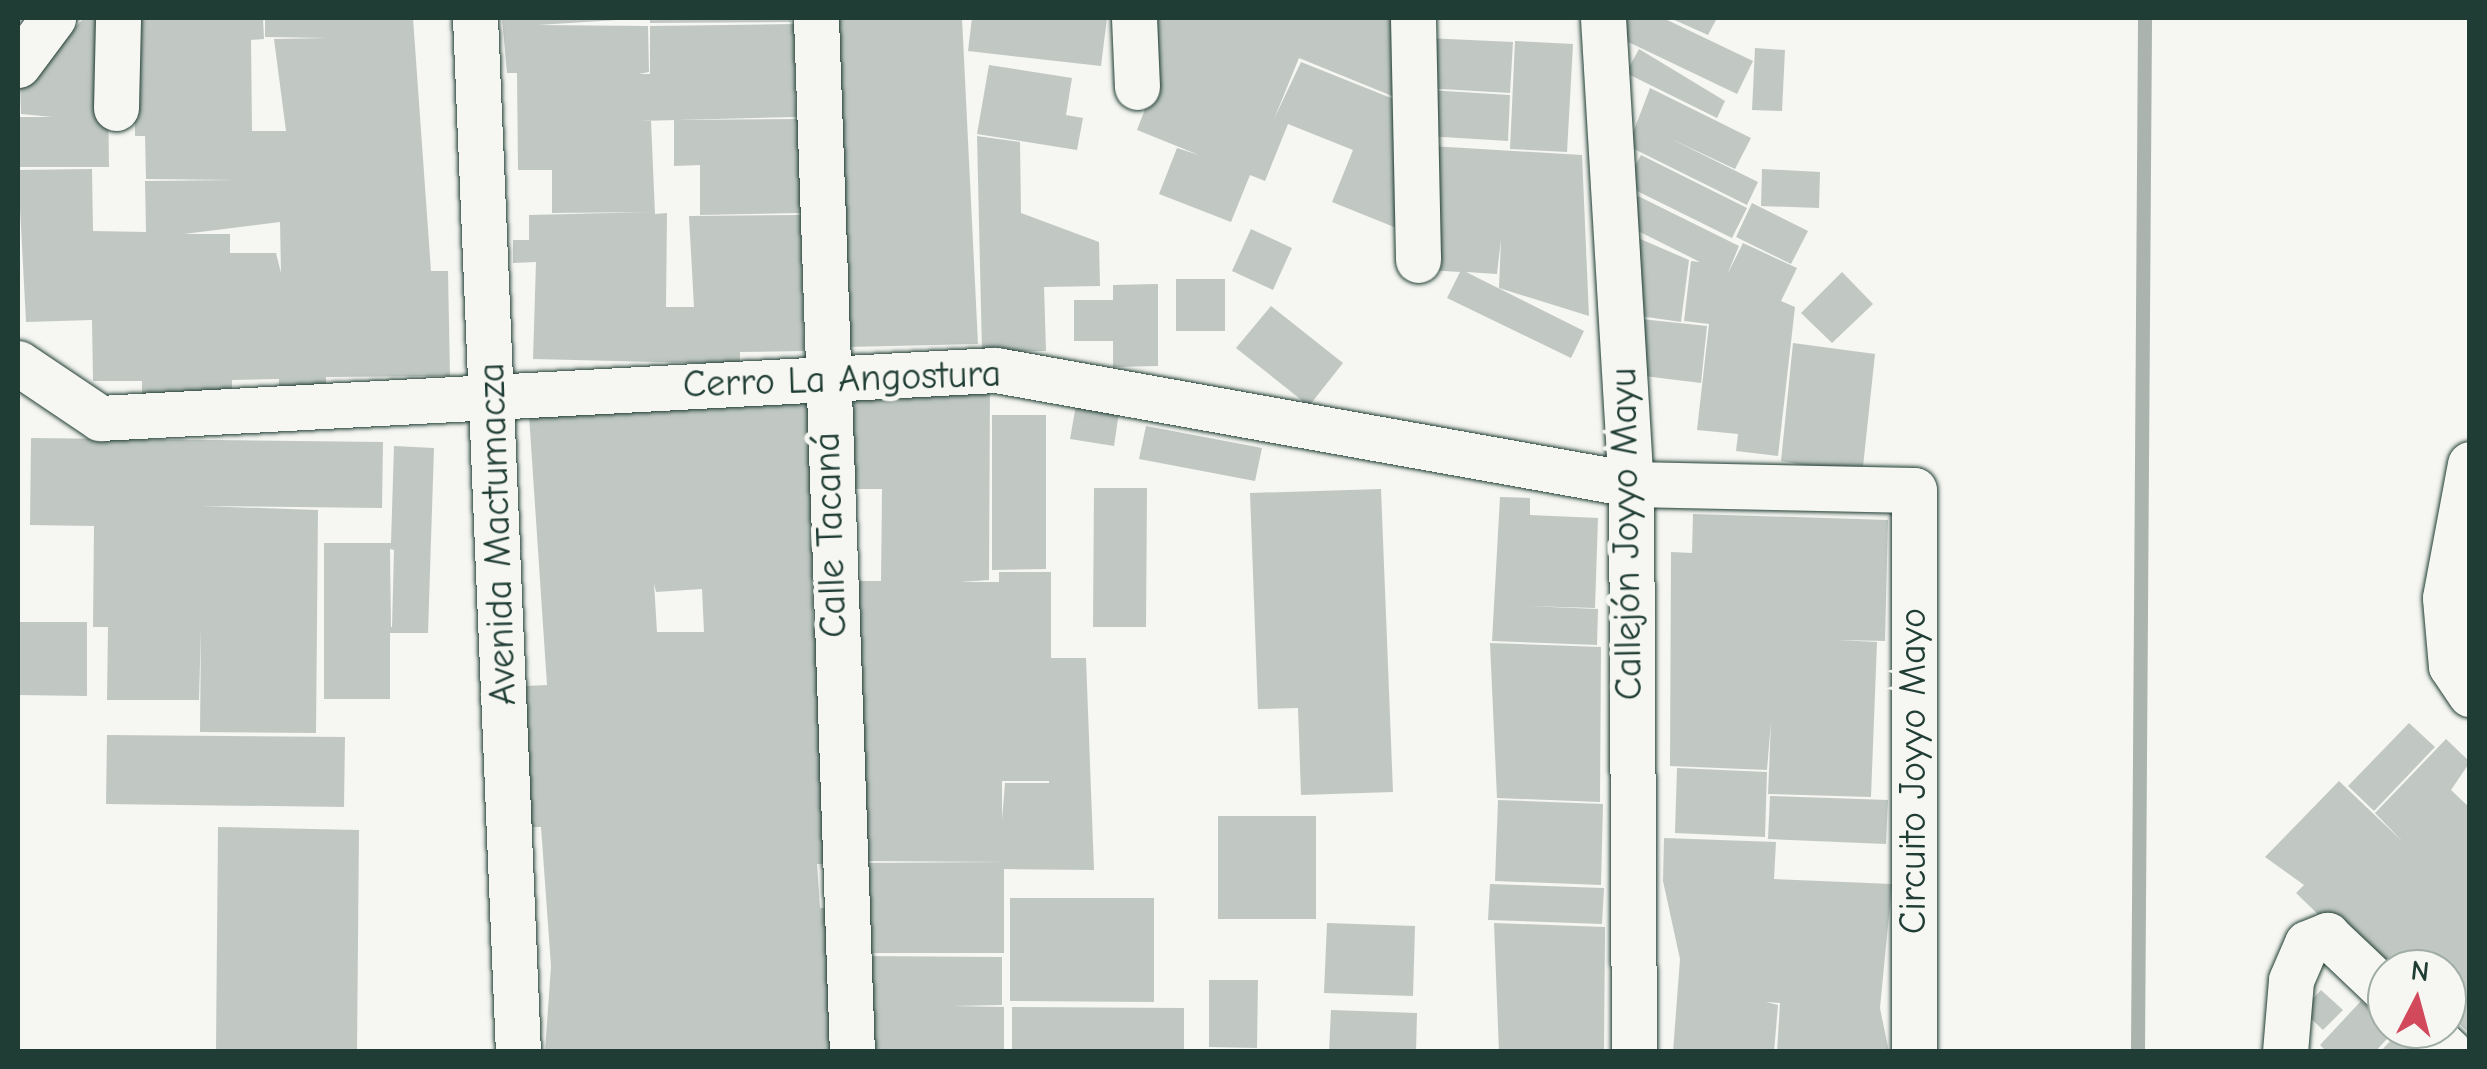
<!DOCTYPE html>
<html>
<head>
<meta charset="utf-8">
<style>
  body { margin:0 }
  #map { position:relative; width:2487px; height:1069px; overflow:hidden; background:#f6f6f2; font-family:"Comic Neue",sans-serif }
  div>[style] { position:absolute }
  .stream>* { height:14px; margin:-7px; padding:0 7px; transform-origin:7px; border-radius:7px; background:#aab3ae }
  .building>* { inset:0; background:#c1c8c3 }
  .roads { filter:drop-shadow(0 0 2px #1f3d34) drop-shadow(0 0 2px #1f3d34) }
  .street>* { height:45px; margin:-22.5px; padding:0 22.5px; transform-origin:22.5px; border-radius:22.5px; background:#f6f6f2 }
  span { translate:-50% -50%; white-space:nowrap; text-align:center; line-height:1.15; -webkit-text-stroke:10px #f6f6f2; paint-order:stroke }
  .street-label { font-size:38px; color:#1f3d34 }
  .frame { position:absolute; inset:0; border:20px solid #1f3d34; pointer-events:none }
  .north { position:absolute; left:2367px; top:949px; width:100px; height:100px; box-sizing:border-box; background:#f6f6f2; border:2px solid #a0aca6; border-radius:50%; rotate:6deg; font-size:28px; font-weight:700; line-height:40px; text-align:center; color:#1f3d34 }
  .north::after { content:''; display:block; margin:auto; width:35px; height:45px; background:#d1495b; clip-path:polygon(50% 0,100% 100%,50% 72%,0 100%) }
</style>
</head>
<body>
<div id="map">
  <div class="stream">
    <i style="left:2138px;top:1052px;width:1034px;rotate:-89.61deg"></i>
  </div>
  <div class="building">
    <i style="clip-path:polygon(84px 18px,107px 18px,109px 167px,18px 167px,18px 117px,52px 117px,21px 114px,20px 86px)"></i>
    <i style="clip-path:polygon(evenodd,134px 18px,263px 18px,264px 39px,251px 40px,252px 131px,286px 131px,274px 39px,328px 38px,265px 37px,265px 18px,413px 18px,431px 271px,448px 271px,450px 376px,326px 377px,326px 395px,279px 395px,279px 379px,232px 380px,232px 392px,142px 394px,142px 381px,93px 381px,92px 320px,26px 322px,18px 170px,92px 169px,93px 231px,146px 232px,145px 181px,236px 180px,146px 179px,145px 136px,135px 136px,134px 18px,280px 222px,281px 273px,276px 253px,230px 253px,230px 234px,184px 234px,280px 222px)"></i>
    <i style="clip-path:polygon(502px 18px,649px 18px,538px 25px,648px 26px,649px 72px,639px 74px,650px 74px,650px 26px,794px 24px,796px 117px,639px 121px,651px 121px,655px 214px,667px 213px,666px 307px,694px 307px,689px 216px,801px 215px,804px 351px,740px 352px,740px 364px,533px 359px,536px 262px,513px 263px,513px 240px,529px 240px,529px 215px,650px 212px,552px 213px,552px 170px,518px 170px,517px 73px,507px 73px)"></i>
    <i style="clip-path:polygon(650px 18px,791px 18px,791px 22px,650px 23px)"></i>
    <i style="clip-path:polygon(834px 18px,962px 18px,978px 344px,847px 347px)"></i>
    <i style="clip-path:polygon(972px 18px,1107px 18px,1101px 66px,968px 51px)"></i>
    <i style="clip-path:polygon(1157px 18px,1403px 18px,1402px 100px,1299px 58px,1274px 119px,1301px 62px,1401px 102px,1399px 229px,1332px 202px,1353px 150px,1288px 124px,1265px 181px,1250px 175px,1231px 222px,1159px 194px,1177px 148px,1199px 155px,1137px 130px,1159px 73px)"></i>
    <i style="clip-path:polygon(1623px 18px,1663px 18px,1753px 61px,1737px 94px,1622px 39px)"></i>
    <i style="clip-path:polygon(1670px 18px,1717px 18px,1708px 35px)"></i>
    <i style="clip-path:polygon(1427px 38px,1513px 42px,1510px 93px,1424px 88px)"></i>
    <i style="clip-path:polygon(1515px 41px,1573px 44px,1567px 152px,1510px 149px)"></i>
    <i style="clip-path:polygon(1755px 48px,1785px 50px,1782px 111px,1752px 110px)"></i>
    <i style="clip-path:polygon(1639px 49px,1725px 101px,1717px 118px,1626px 73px)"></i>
    <i style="clip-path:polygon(989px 65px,1072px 78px,1066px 115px,1083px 118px,1077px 150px,977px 134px)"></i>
    <i style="clip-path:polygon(1650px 88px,1751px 138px,1735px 169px,1669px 138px,1758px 182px,1747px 205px,1628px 146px)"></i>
    <i style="clip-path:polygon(1428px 90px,1510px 95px,1508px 141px,1426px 136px)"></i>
    <i style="clip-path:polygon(799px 119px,801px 213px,700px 215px,700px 165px,674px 166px,674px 120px)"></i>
    <i style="clip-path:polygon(977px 136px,1020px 142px,1021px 213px,1099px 242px,1100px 286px,1044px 287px,1046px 351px,982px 352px)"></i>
    <i style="clip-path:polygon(1431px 146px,1582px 155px,1589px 316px,1499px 288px,1501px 239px,1497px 274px,1466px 272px,1584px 331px,1571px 358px,1447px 298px,1460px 272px,1429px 270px)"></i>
    <i style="clip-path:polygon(1641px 155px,1747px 208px,1732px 238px,1625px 185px)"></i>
    <i style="clip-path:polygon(1762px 169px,1820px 172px,1819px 208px,1761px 206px)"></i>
    <i style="clip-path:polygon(1638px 196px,1739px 246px,1727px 275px,1743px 243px,1797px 268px,1781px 301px,1795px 307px,1778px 456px,1736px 451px,1738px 434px,1697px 430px,1709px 324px,1684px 321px,1691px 261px,1700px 262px,1624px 224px)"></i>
    <i style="clip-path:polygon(1752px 203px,1808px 231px,1791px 264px,1736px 237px)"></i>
    <i style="clip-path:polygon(1251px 229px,1292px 248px,1273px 290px,1232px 271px)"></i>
    <i style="clip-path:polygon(1638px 238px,1689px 260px,1681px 322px,1640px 316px)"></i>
    <i style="clip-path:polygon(1842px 272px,1873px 304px,1832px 343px,1801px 313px)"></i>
    <i style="clip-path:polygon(1176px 279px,1225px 279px,1225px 331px,1176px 331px)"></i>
    <i style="clip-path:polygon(1158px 284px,1158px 366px,1113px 367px,1113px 341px,1074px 341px,1074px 300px,1113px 300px,1113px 285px)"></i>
    <i style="clip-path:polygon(1271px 306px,1343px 363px,1309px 406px,1236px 348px)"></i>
    <i style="clip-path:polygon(1641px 319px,1707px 326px,1701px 383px,1636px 375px)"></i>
    <i style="clip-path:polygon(1793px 343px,1875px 354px,1862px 476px,1781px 461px)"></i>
    <i style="clip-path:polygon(evenodd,855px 386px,990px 387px,989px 580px,960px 582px,999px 582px,999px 572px,1051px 572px,1051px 658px,1086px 658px,1094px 870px,1004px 869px,1004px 953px,860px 953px,859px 863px,1005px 862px,862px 861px,847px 581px,881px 581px,882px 489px,846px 489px,855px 386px,1002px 781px,1049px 781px,1049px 783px,1005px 783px,1002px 820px,1002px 781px)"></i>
    <i style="clip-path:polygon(evenodd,810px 388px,813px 627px,830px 626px,828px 864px,817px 864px,820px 908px,829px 908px,835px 1052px,545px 1052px,551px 966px,541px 827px,531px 827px,526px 686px,547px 685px,528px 400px,810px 388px,654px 583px,656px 592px,702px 589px,704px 632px,657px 632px,654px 583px)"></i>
    <i style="clip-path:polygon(1076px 405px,1119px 412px,1114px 446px,1070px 439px)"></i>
    <i style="clip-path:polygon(992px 415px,1046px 415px,1046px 569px,992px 570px)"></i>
    <i style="clip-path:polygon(1146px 426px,1262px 448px,1255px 481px,1139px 459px)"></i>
    <i style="clip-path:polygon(31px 438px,383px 442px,382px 508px,201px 506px,318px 510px,316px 733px,200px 732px,201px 628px,199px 700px,107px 700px,108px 627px,93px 627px,94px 526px,30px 525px)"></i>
    <i style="clip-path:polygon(evenodd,394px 446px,434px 448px,428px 633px,390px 633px,390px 699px,324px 699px,324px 543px,391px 543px,394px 446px,390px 549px,394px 550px,392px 627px,391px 627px,390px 549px)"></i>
    <i style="clip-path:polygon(1094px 488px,1147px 488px,1146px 627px,1093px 627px)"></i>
    <i style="clip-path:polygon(1381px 489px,1393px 792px,1301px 795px,1298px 708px,1258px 709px,1250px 493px)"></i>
    <i style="clip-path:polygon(1500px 497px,1530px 498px,1530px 515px,1598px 518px,1595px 608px,1526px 606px,1598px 609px,1597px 645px,1492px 641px)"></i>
    <i style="clip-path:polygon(1693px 514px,1888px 520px,1885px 641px,1838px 640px,1877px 642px,1871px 797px,1768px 794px,1771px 722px,1767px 770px,1670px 766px,1671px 552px,1692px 553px)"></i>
    <i style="clip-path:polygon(18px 622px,87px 622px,87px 696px,18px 695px)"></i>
    <i style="clip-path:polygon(1490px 643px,1601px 647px,1600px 802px,1497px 798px)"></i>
    <i style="clip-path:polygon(2409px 723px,2435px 747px,2374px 811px,2348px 786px)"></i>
    <i style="clip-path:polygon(107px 735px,345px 737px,344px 807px,106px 804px)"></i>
    <i style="clip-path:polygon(2446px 739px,2470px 762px,2451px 790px,2470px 808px,2470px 1034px,2454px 1019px,2447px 1026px,2447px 969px,2394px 969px,2353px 948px,2296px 893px,2304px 885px,2265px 857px,2339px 781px,2403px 842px,2375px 813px)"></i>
    <i style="clip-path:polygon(1677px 768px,1767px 772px,1765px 837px,1675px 833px)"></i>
    <i style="clip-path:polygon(1770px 796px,1888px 800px,1886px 844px,1768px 839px)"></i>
    <i style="clip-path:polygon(1498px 800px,1603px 804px,1601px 885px,1495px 881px)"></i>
    <i style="clip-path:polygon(1218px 816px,1316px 816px,1316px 919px,1218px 919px)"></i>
    <i style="clip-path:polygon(218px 827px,359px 830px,357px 1051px,216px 1049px)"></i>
    <i style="clip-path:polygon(1664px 838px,1776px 842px,1774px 879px,1892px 884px,1880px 1008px,1889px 1052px,1777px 1052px,1780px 1003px,1766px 1002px,1778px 1005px,1774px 1052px,1673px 1052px,1680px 959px,1663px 881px)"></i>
    <i style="clip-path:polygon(1490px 884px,1604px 888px,1602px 924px,1488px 920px)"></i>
    <i style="clip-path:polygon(1010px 898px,1154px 898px,1154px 1002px,1010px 1001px)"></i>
    <i style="clip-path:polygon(1327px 923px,1415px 926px,1413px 996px,1324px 993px)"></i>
    <i style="clip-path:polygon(1494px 923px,1605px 927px,1604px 1052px,1499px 1052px)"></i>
    <i style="clip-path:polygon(859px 956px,1002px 957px,1002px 1005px,952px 1006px,1004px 1007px,1004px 1052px,861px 1052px)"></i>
    <i style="clip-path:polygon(1209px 980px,1258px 980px,1257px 1048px,1209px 1047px)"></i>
    <i style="clip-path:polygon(2321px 990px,2343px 1010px,2323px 1030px,2302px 1010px)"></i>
    <i style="clip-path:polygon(2361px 1001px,2394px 1031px,2375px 1052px,2327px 1052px,2320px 1045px)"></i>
    <i style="clip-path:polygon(1012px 1007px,1184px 1008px,1184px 1052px,1012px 1052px)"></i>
    <i style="clip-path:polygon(1331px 1010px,1417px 1013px,1416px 1052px,1329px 1052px)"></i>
    <i style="clip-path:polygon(2396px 1035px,2413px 1052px,2380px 1052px)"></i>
  </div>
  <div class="roads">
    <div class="street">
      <i style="left:475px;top:18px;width:1035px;rotate:87.62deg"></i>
      <i style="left:816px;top:18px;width:1035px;rotate:88.01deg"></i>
      <i style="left:1134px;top:18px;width:69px;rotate:87.5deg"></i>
      <i style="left:1413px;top:18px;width:242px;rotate:88.8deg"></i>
      <i style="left:1603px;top:18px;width:467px;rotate:86.6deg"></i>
      <i style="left:1631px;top:484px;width:568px;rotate:89.7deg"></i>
      <i style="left:18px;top:65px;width:59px;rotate:-53.3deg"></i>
      <i style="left:116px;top:108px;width:90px;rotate:-88.7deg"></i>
      <i style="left:18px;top:363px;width:99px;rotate:33.9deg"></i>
      <i style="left:100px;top:418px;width:897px;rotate:-3.07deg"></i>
      <i style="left:996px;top:370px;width:645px;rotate:10.18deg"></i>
      <i style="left:1631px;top:484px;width:283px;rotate:1.2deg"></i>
      <i style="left:1914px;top:490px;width:562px;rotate:90deg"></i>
      <i style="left:2470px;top:464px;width:136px;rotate:100.6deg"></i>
      <i style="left:2445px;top:598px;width:68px;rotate:85deg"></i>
      <i style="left:2451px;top:666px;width:34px;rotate:56deg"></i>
      <i style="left:2426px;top:1029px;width:33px;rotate:44deg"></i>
      <i style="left:2285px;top:1052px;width:72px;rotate:-85.2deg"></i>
      <i style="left:2291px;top:980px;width:40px;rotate:-66.6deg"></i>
      <i style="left:2307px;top:943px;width:22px;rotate:-22deg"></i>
      <i style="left:2327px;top:935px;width:83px;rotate:43.5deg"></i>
    </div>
  </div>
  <div class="street-label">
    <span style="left:842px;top:380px;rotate:-2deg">Cerro La Angostura</span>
    <span style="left:498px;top:534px;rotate:-92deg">Avenida Mactumacza</span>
    <span style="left:1627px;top:534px;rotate:-91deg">Callejón Joyyo Mayu</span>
    <span style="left:831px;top:535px;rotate:-92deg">Calle Tacaná</span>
    <span style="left:1914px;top:771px;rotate:-90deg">Circuito Joyyo Mayo</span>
  </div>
  <div class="frame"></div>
  <div class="north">N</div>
</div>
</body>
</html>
